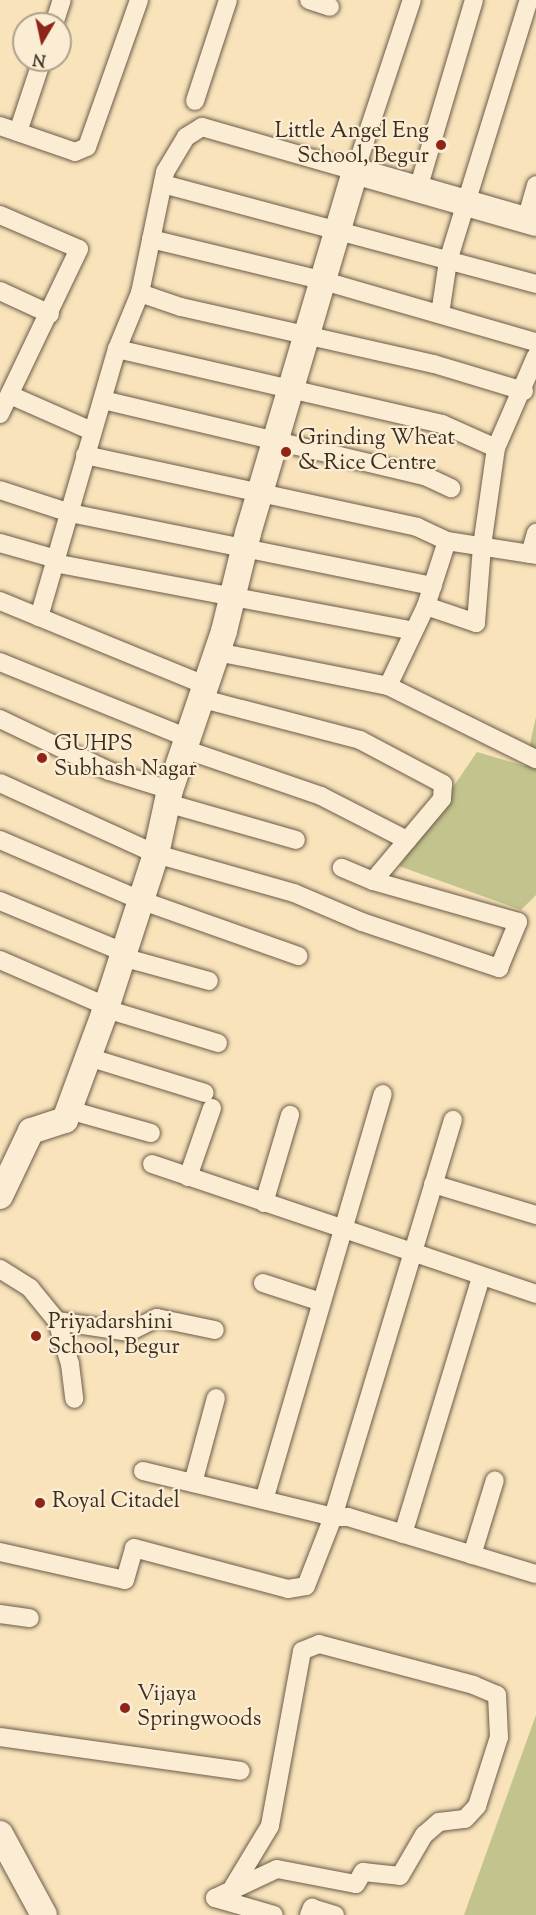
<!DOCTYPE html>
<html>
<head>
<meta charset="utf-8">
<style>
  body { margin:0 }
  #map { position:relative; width:536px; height:1915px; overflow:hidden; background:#f9e3bb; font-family:"Sorts Mill Goudy",serif }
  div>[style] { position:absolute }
  .green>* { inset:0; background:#c2c38d }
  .roads { filter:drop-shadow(0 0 2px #6b5c48) drop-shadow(0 0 2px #6b5c48) }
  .street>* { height:18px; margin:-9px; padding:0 9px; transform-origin:9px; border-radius:9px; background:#fbedd3 }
  .secondary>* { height:26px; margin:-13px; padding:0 13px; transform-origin:13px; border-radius:13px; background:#fbedd3 }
  .dots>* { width:16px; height:16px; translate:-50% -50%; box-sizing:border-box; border:3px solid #fbedd3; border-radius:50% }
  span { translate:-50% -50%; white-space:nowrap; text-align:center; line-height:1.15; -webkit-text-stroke:4.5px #fbedd3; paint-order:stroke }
  .poi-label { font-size:22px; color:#3c2f21 }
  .right { translate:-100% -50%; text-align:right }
  .left { translate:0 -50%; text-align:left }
  .north { position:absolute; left:12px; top:12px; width:60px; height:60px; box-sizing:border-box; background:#fbedd3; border:2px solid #afa18c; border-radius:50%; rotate:189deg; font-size:16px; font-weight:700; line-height:24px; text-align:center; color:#3c2f21 }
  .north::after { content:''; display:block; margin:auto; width:21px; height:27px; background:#8f2418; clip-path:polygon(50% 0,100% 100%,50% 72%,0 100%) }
</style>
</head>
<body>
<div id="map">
  <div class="green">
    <i style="clip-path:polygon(536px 717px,536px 895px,521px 910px,399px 866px,477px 752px,525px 766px)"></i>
    <i style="clip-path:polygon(536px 1715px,536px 1915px,464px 1915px)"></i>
  </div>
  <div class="roads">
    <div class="street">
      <i style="left:309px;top:0;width:22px;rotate:18deg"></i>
      <i style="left:54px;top:24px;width:25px;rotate:-72deg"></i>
      <i style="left:195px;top:101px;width:106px;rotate:-71.9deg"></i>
      <i style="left:0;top:126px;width:79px;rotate:19.1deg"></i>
      <i style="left:75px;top:152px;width:13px;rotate:-23deg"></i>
      <i style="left:87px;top:147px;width:156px;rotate:-70.5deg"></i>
      <i style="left:18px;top:132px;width:76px;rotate:-71.6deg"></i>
      <i style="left:163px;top:184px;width:386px;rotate:15deg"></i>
      <i style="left:418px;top:189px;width:197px;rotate:-73.5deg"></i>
      <i style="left:0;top:215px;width:86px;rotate:23.3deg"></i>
      <i style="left:79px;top:249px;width:183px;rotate:115.6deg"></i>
      <i style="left:526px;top:220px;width:36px;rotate:-74deg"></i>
      <i style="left:151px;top:239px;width:178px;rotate:13.6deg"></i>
      <i style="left:324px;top:281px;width:221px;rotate:16.1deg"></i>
      <i style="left:0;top:291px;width:55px;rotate:24.7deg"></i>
      <i style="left:140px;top:293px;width:43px;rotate:18.9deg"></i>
      <i style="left:181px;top:307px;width:259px;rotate:12.7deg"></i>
      <i style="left:434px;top:364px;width:94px;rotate:16.7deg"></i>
      <i style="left:440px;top:314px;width:54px;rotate:-81.4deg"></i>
      <i style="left:448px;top:261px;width:273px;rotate:-72.8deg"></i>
      <i style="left:117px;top:349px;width:334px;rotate:13deg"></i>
      <i style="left:442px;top:424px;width:59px;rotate:24deg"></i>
      <i style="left:10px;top:395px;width:90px;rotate:23.7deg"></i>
      <i style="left:103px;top:400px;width:331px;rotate:13.3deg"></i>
      <i style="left:425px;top:476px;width:29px;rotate:25deg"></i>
      <i style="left:85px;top:455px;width:340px;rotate:12.2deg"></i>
      <i style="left:417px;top:527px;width:33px;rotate:25deg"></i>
      <i style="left:447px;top:541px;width:90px;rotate:8.9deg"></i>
      <i style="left:0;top:490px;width:74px;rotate:18.2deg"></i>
      <i style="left:70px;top:513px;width:370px;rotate:11.4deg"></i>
      <i style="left:0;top:543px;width:58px;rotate:15.9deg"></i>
      <i style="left:530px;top:554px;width:22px;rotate:-74deg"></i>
      <i style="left:54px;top:563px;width:366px;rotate:10.7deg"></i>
      <i style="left:0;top:601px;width:224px;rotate:22.3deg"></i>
      <i style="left:426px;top:606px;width:53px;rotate:18.8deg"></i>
      <i style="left:476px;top:623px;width:77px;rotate:-85.5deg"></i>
      <i style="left:482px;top:546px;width:99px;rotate:-81.9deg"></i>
      <i style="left:496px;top:448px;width:100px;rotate:-66.5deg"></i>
      <i style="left:39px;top:617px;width:279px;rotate:-73.8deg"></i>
      <i style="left:117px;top:349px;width:61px;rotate:-67.7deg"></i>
      <i style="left:140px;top:293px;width:124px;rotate:-78.3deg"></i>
      <i style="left:165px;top:172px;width:41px;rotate:-59deg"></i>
      <i style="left:186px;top:137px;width:19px;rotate:-32deg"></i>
      <i style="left:202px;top:127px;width:159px;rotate:16deg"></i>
      <i style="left:355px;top:171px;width:180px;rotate:-71.6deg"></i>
      <i style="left:217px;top:652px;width:174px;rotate:11.2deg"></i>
      <i style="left:388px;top:686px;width:165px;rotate:26.3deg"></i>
      <i style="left:0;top:662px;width:203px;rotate:22deg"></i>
      <i style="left:388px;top:686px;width:89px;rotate:-64.6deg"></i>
      <i style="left:426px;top:606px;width:68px;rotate:-72.1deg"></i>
      <i style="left:203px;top:699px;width:162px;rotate:14.6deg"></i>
      <i style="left:360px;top:740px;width:94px;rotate:27.9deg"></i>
      <i style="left:443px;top:784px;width:15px;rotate:94deg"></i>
      <i style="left:442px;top:799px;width:107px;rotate:130.1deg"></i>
      <i style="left:0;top:719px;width:121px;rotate:25.5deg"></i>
      <i style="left:109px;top:771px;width:64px;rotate:17.3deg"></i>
      <i style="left:184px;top:749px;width:145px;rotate:18.9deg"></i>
      <i style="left:321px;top:796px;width:97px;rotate:27.1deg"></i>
      <i style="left:0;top:783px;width:171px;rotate:24.5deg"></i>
      <i style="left:156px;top:854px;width:143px;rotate:15.8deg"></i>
      <i style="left:294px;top:893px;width:74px;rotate:23.1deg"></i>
      <i style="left:362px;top:922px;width:145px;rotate:18.6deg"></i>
      <i style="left:499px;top:968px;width:50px;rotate:-67.6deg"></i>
      <i style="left:518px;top:922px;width:151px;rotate:-164.2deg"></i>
      <i style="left:373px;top:881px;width:34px;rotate:-157deg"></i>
      <i style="left:167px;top:803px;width:134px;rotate:16deg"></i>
      <i style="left:0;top:840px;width:152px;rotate:23.2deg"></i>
      <i style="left:140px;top:900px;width:168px;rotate:19.5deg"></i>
      <i style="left:0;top:901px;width:133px;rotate:22.5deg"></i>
      <i style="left:122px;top:957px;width:90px;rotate:15.4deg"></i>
      <i style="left:0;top:960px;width:116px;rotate:23.5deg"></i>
      <i style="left:106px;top:1009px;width:117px;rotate:16.9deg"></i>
      <i style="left:88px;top:1057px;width:122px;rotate:17.1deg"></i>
      <i style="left:69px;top:1110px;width:85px;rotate:15.7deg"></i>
      <i style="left:152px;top:1164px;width:405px;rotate:18.7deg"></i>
      <i style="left:188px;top:1177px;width:73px;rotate:-70.8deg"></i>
      <i style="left:433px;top:1184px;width:108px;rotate:16.8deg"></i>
      <i style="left:264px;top:1203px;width:92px;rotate:-73.5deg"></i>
      <i style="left:0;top:1269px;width:36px;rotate:32deg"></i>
      <i style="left:30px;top:1288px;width:43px;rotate:50.7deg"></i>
      <i style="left:57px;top:1321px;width:45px;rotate:73.2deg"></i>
      <i style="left:70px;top:1364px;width:35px;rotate:83deg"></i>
      <i style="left:263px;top:1283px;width:61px;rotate:18.1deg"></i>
      <i style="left:57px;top:1321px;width:73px;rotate:8.7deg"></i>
      <i style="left:129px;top:1332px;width:31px;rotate:-27deg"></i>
      <i style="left:157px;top:1318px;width:59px;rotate:11.7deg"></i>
      <i style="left:143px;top:1471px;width:195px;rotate:13.6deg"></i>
      <i style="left:333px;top:1517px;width:15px"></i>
      <i style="left:348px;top:1517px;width:196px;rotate:16.9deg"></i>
      <i style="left:193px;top:1483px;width:88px;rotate:-74.9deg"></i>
      <i style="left:264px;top:1500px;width:423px;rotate:-73.7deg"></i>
      <i style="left:403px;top:1534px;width:269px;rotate:-73.1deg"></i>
      <i style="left:0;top:1552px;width:128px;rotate:12.6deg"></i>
      <i style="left:125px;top:1580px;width:33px;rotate:-74deg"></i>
      <i style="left:134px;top:1548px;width:159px;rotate:14.9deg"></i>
      <i style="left:288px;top:1589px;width:18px;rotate:-9deg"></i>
      <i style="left:306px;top:1586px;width:74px;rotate:-68.6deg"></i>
      <i style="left:333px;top:1517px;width:415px;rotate:-73.2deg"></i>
      <i style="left:472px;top:1555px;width:78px;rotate:-73deg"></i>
      <i style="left:0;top:1614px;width:30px;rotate:8deg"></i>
      <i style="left:0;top:1737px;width:243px;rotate:8deg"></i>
      <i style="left:215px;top:1898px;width:68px;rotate:-25.1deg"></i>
      <i style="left:277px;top:1869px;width:80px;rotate:10.8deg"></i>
      <i style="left:356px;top:1884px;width:14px;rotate:-60deg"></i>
      <i style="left:363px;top:1872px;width:37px;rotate:6deg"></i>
      <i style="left:400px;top:1876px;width:48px;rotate:-59.7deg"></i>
      <i style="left:424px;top:1835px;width:20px;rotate:-41deg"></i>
      <i style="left:439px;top:1822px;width:26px;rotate:-7deg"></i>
      <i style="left:465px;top:1819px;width:18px;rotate:-47deg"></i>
      <i style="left:477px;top:1806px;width:72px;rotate:-72.3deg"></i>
      <i style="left:499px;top:1737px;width:42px;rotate:-92.7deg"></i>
      <i style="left:497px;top:1695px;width:25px;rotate:-157deg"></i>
      <i style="left:474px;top:1685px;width:160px;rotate:-165.2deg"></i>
      <i style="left:319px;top:1644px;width:18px;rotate:158deg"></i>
      <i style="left:302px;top:1651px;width:178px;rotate:100.4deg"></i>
      <i style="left:270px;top:1826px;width:71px;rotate:121.2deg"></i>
      <i style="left:215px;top:1898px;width:61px;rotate:16.1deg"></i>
      <i style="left:309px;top:1915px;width:8px;rotate:-67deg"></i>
      <i style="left:312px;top:1908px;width:24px;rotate:17deg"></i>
    </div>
    <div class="secondary">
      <i style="left:0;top:1196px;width:72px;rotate:-64.5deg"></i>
      <i style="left:31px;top:1131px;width:36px;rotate:-18deg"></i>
      <i style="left:65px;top:1120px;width:113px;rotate:-69.8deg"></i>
      <i style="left:104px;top:1014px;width:168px;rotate:-72deg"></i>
      <i style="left:156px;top:854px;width:66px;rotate:-77.7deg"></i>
      <i style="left:170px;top:790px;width:168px;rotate:-71.2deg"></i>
      <i style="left:224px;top:631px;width:101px;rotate:-76.2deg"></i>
      <i style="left:248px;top:533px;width:377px;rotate:-73.5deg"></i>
      <i style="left:355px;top:171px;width:188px;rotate:16deg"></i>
      <i style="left:0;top:1834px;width:92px;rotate:61.5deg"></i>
    </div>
  </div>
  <div class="dots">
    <i style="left:441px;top:145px;background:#8f2418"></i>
    <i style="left:286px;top:452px;background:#8f2418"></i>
    <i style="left:42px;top:758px;background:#8f2418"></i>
    <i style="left:36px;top:1336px;background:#8f2418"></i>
    <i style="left:40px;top:1503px;background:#8f2418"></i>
    <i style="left:125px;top:1708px;background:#8f2418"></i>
  </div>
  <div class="poi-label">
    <span class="right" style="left:429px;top:145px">Little Angel Eng<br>School, Begur</span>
    <span class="left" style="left:298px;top:452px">Grinding Wheat<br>&amp; Rice Centre</span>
    <span class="left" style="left:54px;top:758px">GUHPS<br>Subhash Nagar</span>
    <span class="left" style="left:48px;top:1336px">Priyadarshini<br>School, Begur</span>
    <span class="left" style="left:52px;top:1503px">Royal Citadel</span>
    <span class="left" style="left:137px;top:1708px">Vijaya<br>Springwoods</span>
  </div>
  <div class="north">N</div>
</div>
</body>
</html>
